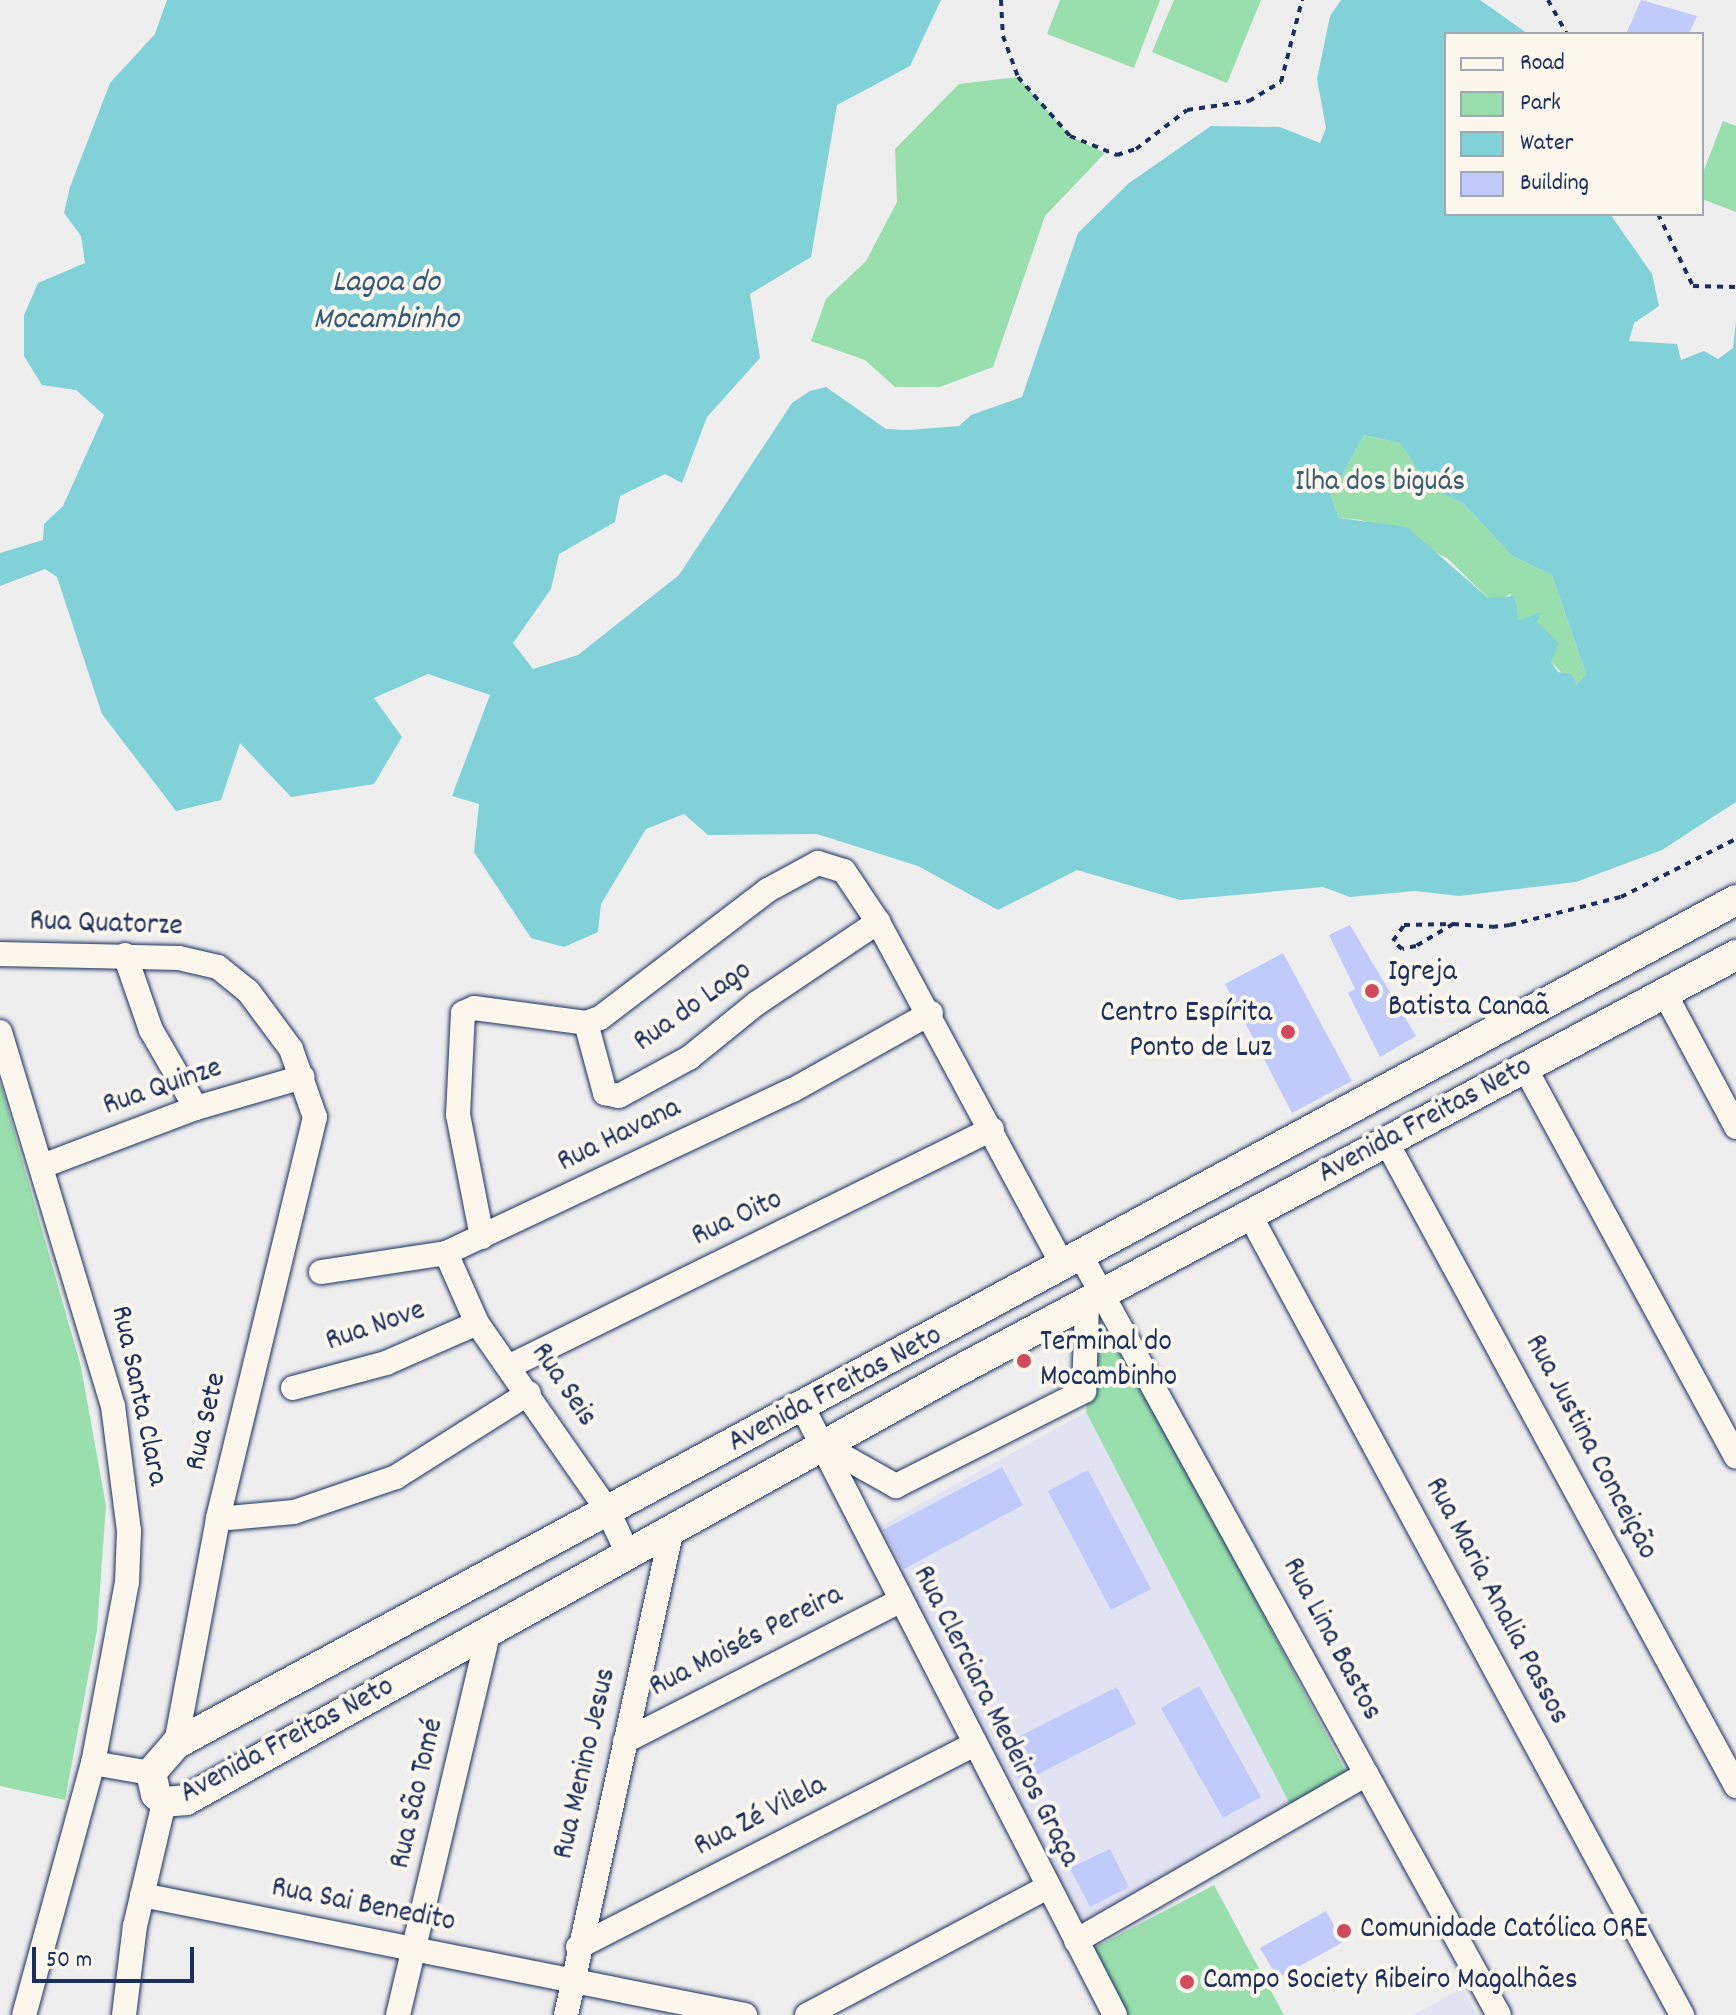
<!DOCTYPE html>
<html>
<head>
<meta charset="utf-8">
<style>
  body { margin:0 }
  #map { position:relative; width:1736px; height:2015px; overflow:hidden; background:#efeeef; font-family:Dekko,sans-serif }
  div>[style] { position:absolute }
  .built>* { inset:0; background:#e1e3f3 }
  .green>* { inset:0; background:#98dfad }
  .water>* { inset:0; background:#81d2d8 }
  .building>* { inset:0; background:#c0cafb }
  .path>* { height:4px; margin-top:-2px; transform-origin:0; background:repeating-linear-gradient(90deg,#1b2f5e 0 6px,transparent 0 12px) }
  .roads { filter:drop-shadow(0 0 2px #1b2f5e) drop-shadow(0 0 2px #1b2f5e) }
  .minor>* { height:24px; margin:-12px; padding:0 12px; transform-origin:12px; border-radius:12px; background:#fbf7ec }
  .major>* { height:30px; margin:-15px; padding:0 15px; transform-origin:15px; border-radius:15px; background:#fbf7ec }
  .dots>* { width:22px; height:22px; translate:-50% -50%; box-sizing:border-box; border:4px solid #fbf7ec; border-radius:50% }
  span { translate:-50% -50%; white-space:nowrap; text-align:center; line-height:1.15; -webkit-text-stroke:8px #fbf7ec; paint-order:stroke }
  .park-label { font-size:30px; color:#3a5b72 }
  .street-label { font-size:30px; color:#1b2f5e }
  .poi-label { font-size:30px; color:#1b2f5e }
  .left { translate:0 -50%; text-align:left }
  .right { translate:-100% -50%; text-align:right }
  .water-label { font-size:32px; color:#34587c; font-style:italic }
  .legend { position:absolute; left:1444px; top:32px; width:260px; height:184px; box-sizing:border-box; background:#fbf7ec; border:2px solid #a1a7b3; margin:0; padding:10px 14px; list-style:none; font-size:24px; color:#1b2f5e }
  .legend li { display:flex; align-items:center; gap:16px; height:40px }
  .legend b { width:40px; border:2px solid #a1a7b3 }
  .scale { position:absolute; left:32px; top:1947px; width:162px; height:36px; box-sizing:border-box; border:4px solid #1b2f5e; border-top:0; padding-left:10px; font-size:24px; line-height:28px; white-space:nowrap; color:#1b2f5e; -webkit-text-stroke:6px #fbf7ec; paint-order:stroke }
</style>
</head>
<body>
<div id="map">
  <div class="built">
    <i style="clip-path:polygon(1098px 1329px,1347px 1774px,1211px 1845px,1195px 1867px,1086px 1927px,866px 1534px,1086px 1412px)"></i>
    <i style="clip-path:polygon(1462px 1988px,1477px 2015px,1414px 2015px)"></i>
  </div>
  <div class="green">
    <i style="clip-path:polygon(1060px 0,1160px 0,1134px 68px,1047px 34px)"></i>
    <i style="clip-path:polygon(1174px 0,1261px 0,1227px 83px,1152px 52px)"></i>
    <i style="clip-path:polygon(1018px 77px,1070px 136px,1105px 153px,1045px 216px,993px 367px,940px 387px,895px 387px,865px 360px,811px 341px,826px 299px,866px 261px,897px 202px,895px 149px,959px 84px)"></i>
    <i style="clip-path:polygon(1723px 121px,1736px 126px,1736px 212px,1702px 199px,1702px 175px)"></i>
    <i style="clip-path:polygon(1364px 435px,1400px 443px,1430px 488px,1464px 504px,1512px 556px,1552px 575px,1586px 674px,1575px 686px,1551px 662px,1554px 650px,1537px 622px,1540px 613px,1519px 620px,1510px 594px,1497px 601px,1488px 598px,1447px 558px,1362px 520px,1339px 518px,1331px 495px)"></i>
    <i style="clip-path:polygon(0 1082px,81px 1367px,106px 1506px,97px 1630px,65px 1800px,0 1786px)"></i>
    <i style="clip-path:polygon(1110px 1322px,1347px 1774px,1290px 1804px,1086px 1412px,1098px 1329px)"></i>
    <i style="clip-path:polygon(1214px 1885px,1284px 2015px,1127px 2015px,1092px 1949px)"></i>
  </div>
  <div class="water">
    <i style="clip-path:polygon(evenodd,167px 0,941px 0,910px 66px,837px 105px,811px 257px,750px 294px,760px 358px,707px 417px,682px 483px,665px 474px,620px 496px,615px 522px,559px 554px,551px 589px,513px 643px,533px 669px,578px 655px,679px 575px,792px 403px,810px 391px,826px 387px,886px 429px,908px 430px,959px 426px,971px 415px,1022px 397px,1078px 233px,1129px 183px,1211px 126px,1280px 127px,1320px 143px,1326px 128px,1317px 79px,1330px 16px,1341px 0,1480px 0,1528px 34px,1446px 34px,1446px 214px,1610px 214px,1652px 274px,1659px 306px,1634px 323px,1629px 341px,1677px 344px,1681px 360px,1704px 351px,1718px 359px,1733px 348px,1736px 321px,1736px 802px,1662px 850px,1576px 882px,1459px 896px,1415px 891px,1350px 897px,1323px 887px,1180px 900px,1077px 870px,998px 910px,918px 866px,817px 834px,708px 835px,684px 814px,646px 829px,601px 904px,598px 932px,564px 947px,531px 938px,474px 852px,479px 804px,452px 796px,490px 695px,428px 674px,374px 698px,402px 737px,374px 784px,291px 797px,240px 743px,221px 800px,176px 811px,102px 714px,57px 577px,45px 569px,0 586px,0 553px,43px 540px,44px 524px,63px 506px,104px 415px,76px 390px,42px 385px,24px 356px,24px 315px,38px 283px,85px 263px,81px 236px,64px 213px,70px 187px,110px 83px,155px 34px,167px 0,1364px 435px,1400px 443px,1430px 488px,1464px 504px,1512px 556px,1552px 575px,1586px 674px,1576px 685px,1572px 674px,1558px 672px,1551px 662px,1559px 643px,1537px 622px,1541px 612px,1519px 620px,1514px 596px,1488px 598px,1407px 527px,1339px 518px,1331px 495px,1364px 435px)"></i>
  </div>
  <div class="building">
    <i style="clip-path:polygon(1641px 0,1697px 16px,1689px 34px,1626px 34px)"></i>
    <i style="clip-path:polygon(1350px 925px,1416px 1036px,1380px 1057px,1348px 993px,1355px 989px,1329px 935px)"></i>
    <i style="clip-path:polygon(1283px 953px,1352px 1081px,1292px 1113px,1225px 984px)"></i>
    <i style="clip-path:polygon(1002px 1467px,1023px 1505px,904px 1569px,883px 1530px)"></i>
    <i style="clip-path:polygon(1088px 1470px,1151px 1589px,1111px 1610px,1048px 1491px)"></i>
    <i style="clip-path:polygon(1199px 1686px,1261px 1797px,1223px 1818px,1161px 1708px)"></i>
    <i style="clip-path:polygon(1117px 1687px,1136px 1724px,1021px 1783px,1002px 1745px)"></i>
    <i style="clip-path:polygon(1110px 1849px,1129px 1887px,1090px 1907px,1070px 1868px)"></i>
    <i style="clip-path:polygon(1326px 1911px,1343px 1942px,1278px 1978px,1260px 1948px)"></i>
  </div>
  <div class="path">
    <i style="left:1001px;top:0;width:36px;rotate:87deg"></i>
    <i style="left:1003px;top:36px;width:44px;rotate:69.9deg"></i>
    <i style="left:1018px;top:77px;width:79px;rotate:48.6deg"></i>
    <i style="left:1070px;top:136px;width:51px;rotate:22deg"></i>
    <i style="left:1117px;top:155px;width:20px;rotate:-18deg"></i>
    <i style="left:1136px;top:149px;width:64px;rotate:-37.4deg"></i>
    <i style="left:1187px;top:110px;width:63px;rotate:-8.3deg"></i>
    <i style="left:1249px;top:101px;width:37px;rotate:-31deg"></i>
    <i style="left:1281px;top:82px;width:85px;rotate:-75.6deg"></i>
    <i style="left:1548px;top:0;width:39px;rotate:61deg"></i>
    <i style="left:1658px;top:214px;width:80px;rotate:64.1deg"></i>
    <i style="left:1693px;top:286px;width:43px;rotate:1.3deg"></i>
    <i style="left:1453px;top:924px;width:43px;rotate:149.3deg"></i>
    <i style="left:1416px;top:946px;width:14px;rotate:168deg"></i>
    <i style="left:1402px;top:949px;width:12px;rotate:-138deg"></i>
    <i style="left:1393px;top:941px;width:19px;rotate:-55deg"></i>
    <i style="left:1404px;top:925px;width:49px;rotate:-1.2deg"></i>
    <i style="left:1453px;top:924px;width:39px;rotate:4deg"></i>
    <i style="left:1492px;top:927px;width:18px;rotate:-6deg"></i>
    <i style="left:1510px;top:925px;width:114px;rotate:-14.2deg"></i>
    <i style="left:1621px;top:897px;width:129px;rotate:-26.8deg"></i>
  </div>
  <div class="roads">
    <div class="minor">
      <i style="left:0;top:954px;width:179px;rotate:1.3deg"></i>
      <i style="left:179px;top:958px;width:40px;rotate:13deg"></i>
      <i style="left:218px;top:967px;width:38px;rotate:39deg"></i>
      <i style="left:248px;top:991px;width:72px;rotate:53.4deg"></i>
      <i style="left:291px;top:1049px;width:72px;rotate:70.6deg"></i>
      <i style="left:315px;top:1117px;width:414px;rotate:103.6deg"></i>
      <i style="left:218px;top:1519px;width:229px;rotate:100.6deg"></i>
      <i style="left:125px;top:955px;width:79px;rotate:70.9deg"></i>
      <i style="left:151px;top:1030px;width:90px;rotate:60deg"></i>
      <i style="left:1664px;top:992px;width:153px;rotate:61.9deg"></i>
      <i style="left:586px;top:1023px;width:73px;rotate:74.8deg"></i>
      <i style="left:605px;top:1093px;width:14px;rotate:12deg"></i>
      <i style="left:619px;top:1096px;width:80px;rotate:-28.5deg"></i>
      <i style="left:689px;top:1058px;width:87px;rotate:-39deg"></i>
      <i style="left:757px;top:1003px;width:146px;rotate:-33.8deg"></i>
      <i style="left:0;top:1032px;width:391px;rotate:73.2deg"></i>
      <i style="left:113px;top:1406px;width:126px;rotate:82.7deg"></i>
      <i style="left:129px;top:1531px;width:51px;rotate:92.2deg"></i>
      <i style="left:127px;top:1582px;width:184px;rotate:100.6deg"></i>
      <i style="left:93px;top:1763px;width:261px;rotate:105.3deg"></i>
      <i style="left:1525px;top:1068px;width:442px;rotate:61.5deg"></i>
      <i style="left:1386px;top:1141px;width:734px;rotate:61.51deg"></i>
      <i style="left:45px;top:1165px;width:161px;rotate:-20.7deg"></i>
      <i style="left:196px;top:1108px;width:111px;rotate:-16.2deg"></i>
      <i style="left:1252px;top:1219px;width:905px;rotate:61.62deg"></i>
      <i style="left:482px;top:1237px;width:124px;rotate:-101.1deg"></i>
      <i style="left:458px;top:1115px;width:102px;rotate:-87.2deg"></i>
      <i style="left:463px;top:1013px;width:12px;rotate:-24deg"></i>
      <i style="left:474px;top:1008px;width:113px;rotate:7.6deg"></i>
      <i style="left:586px;top:1023px;width:15px;rotate:-20deg"></i>
      <i style="left:600px;top:1018px;width:211px;rotate:-37.3deg"></i>
      <i style="left:768px;top:890px;width:57px;rotate:-28.4deg"></i>
      <i style="left:818px;top:863px;width:27px;rotate:17deg"></i>
      <i style="left:844px;top:871px;width:61px;rotate:56.3deg"></i>
      <i style="left:878px;top:922px;width:391px;rotate:61.7deg"></i>
      <i style="left:446px;top:1253px;width:77px;rotate:66.1deg"></i>
      <i style="left:477px;top:1323px;width:229px;rotate:55.1deg"></i>
      <i style="left:608px;top:1511px;width:47px;rotate:65.1deg"></i>
      <i style="left:1081px;top:1256px;width:866px;rotate:61.16deg"></i>
      <i style="left:321px;top:1272px;width:126px;rotate:-8.6deg"></i>
      <i style="left:446px;top:1253px;width:383px;rotate:-25.2deg"></i>
      <i style="left:793px;top:1090px;width:158px;rotate:-29.2deg"></i>
      <i style="left:510px;top:1366px;width:537px;rotate:-26.18deg"></i>
      <i style="left:293px;top:1388px;width:96px;rotate:-15deg"></i>
      <i style="left:386px;top:1363px;width:99px;rotate:-23.7deg"></i>
      <i style="left:804px;top:1410px;width:680px;rotate:62.79deg"></i>
      <i style="left:823px;top:1445px;width:84px;rotate:29.3deg"></i>
      <i style="left:896px;top:1486px;width:211px;rotate:-26.8deg"></i>
      <i style="left:1084px;top:1391px;width:87px;rotate:-88deg"></i>
      <i style="left:218px;top:1519px;width:76px;rotate:-5.3deg"></i>
      <i style="left:294px;top:1512px;width:108px;rotate:-18.9deg"></i>
      <i style="left:396px;top:1477px;width:157px;rotate:-32.3deg"></i>
      <i style="left:625px;top:1741px;width:306px;rotate:-27deg"></i>
      <i style="left:93px;top:1763px;width:59px;rotate:9.8deg"></i>
      <i style="left:142px;top:1895px;width:615px;rotate:11.26deg"></i>
      <i style="left:1076px;top:1941px;width:335px;rotate:-29.9deg"></i>
      <i style="left:578px;top:1947px;width:443px;rotate:-27.1deg"></i>
      <i style="left:124px;top:2015px;width:90px;rotate:-83deg"></i>
      <i style="left:135px;top:1926px;width:127px;rotate:-76.8deg"></i>
      <i style="left:398px;top:2015px;width:391px;rotate:-76.7deg"></i>
      <i style="left:566px;top:2015px;width:499px;rotate:-77.7deg"></i>
      <i style="left:807px;top:2015px;width:271px;rotate:-28deg"></i>
    </div>
    <div class="major">
      <i style="left:1736px;top:900px;width:1774px;rotate:151.59deg"></i>
      <i style="left:176px;top:1744px;width:38px;rotate:131deg"></i>
      <i style="left:151px;top:1773px;width:22px;rotate:77deg"></i>
      <i style="left:156px;top:1794px;width:11px;rotate:45deg"></i>
      <i style="left:164px;top:1802px;width:22px;rotate:-5deg"></i>
      <i style="left:186px;top:1800px;width:876px;rotate:-29.08deg"></i>
      <i style="left:952px;top:1374px;width:889px;rotate:-28.12deg"></i>
    </div>
  </div>
  <div class="dots">
    <i style="left:1372px;top:991px;background:#d1495b"></i>
    <i style="left:1288px;top:1032px;background:#d1495b"></i>
    <i style="left:1024px;top:1361px;background:#d1495b"></i>
    <i style="left:1344px;top:1931px;background:#d1495b"></i>
    <i style="left:1187px;top:1982px;background:#d1495b"></i>
  </div>
  <div class="park-label">
    <span style="left:1380px;top:484px">Ilha dos biguás</span>
  </div>
  <div class="street-label">
    <span style="left:106px;top:926px;rotate:2deg">Rua Quatorze</span>
    <span style="left:694px;top:1008px;rotate:-35deg">Rua do Lago</span>
    <span style="left:163px;top:1089px;rotate:-19deg">Rua Quinze</span>
    <span style="left:1426px;top:1122px;rotate:-28deg">Avenida Freitas Neto</span>
    <span style="left:620px;top:1137px;rotate:-26deg">Rua Havana</span>
    <span style="left:738px;top:1220px;rotate:-25deg">Rua Oito</span>
    <span style="left:376px;top:1328px;rotate:-19deg">Rua Nove</span>
    <span style="left:562px;top:1386px;rotate:56deg">Rua Seis</span>
    <span style="left:836px;top:1391px;rotate:-28deg">Avenida Freitas Neto</span>
    <span style="left:137px;top:1396px;rotate:78deg">Rua Santa Clara</span>
    <span style="left:208px;top:1422px;rotate:-77deg">Rua Sete</span>
    <span style="left:1589px;top:1448px;rotate:62deg">Rua Justina Conceição</span>
    <span style="left:1495px;top:1602px;rotate:62deg">Rua Maria Analia Passos</span>
    <span style="left:1330px;top:1640px;rotate:62deg">Rua Lina Bastos</span>
    <span style="left:747px;top:1643px;rotate:-27deg">Rua Moisés Pereira</span>
    <span style="left:994px;top:1717px;rotate:63deg">Rua Clerciara Medeiros Graça</span>
    <span style="left:288px;top:1742px;rotate:-28deg">Avenida Freitas Neto</span>
    <span style="left:587px;top:1764px;rotate:-77deg">Rua Menino Jesus</span>
    <span style="left:419px;top:1794px;rotate:-77deg">Rua São Tomé</span>
    <span style="left:761px;top:1818px;rotate:-27deg">Rua Zé Vilela</span>
    <span style="left:363px;top:1907px;rotate:11deg">Rua Sai Benedito</span>
  </div>
  <div class="poi-label">
    <span class="left" style="left:1388px;top:991px">Igreja<br>Batista Canaã</span>
    <span class="right" style="left:1272px;top:1032px">Centro Espírita<br>Ponto de Luz</span>
    <span class="left" style="left:1040px;top:1361px">Terminal do<br>Mocambinho</span>
    <span class="left" style="left:1360px;top:1931px">Comunidade Católica ORE</span>
    <span class="left" style="left:1203px;top:1982px">Campo Society Ribeiro Magalhães</span>
  </div>
  <div class="water-label">
    <span style="left:386px;top:303px">Lagoa do<br>Mocambinho</span>
  </div>
  <ul class="legend">
  <li><b style="height:10px;background:#fbf7ec"></b>Road</li>
  <li><b style="height:22px;background:#98dfad"></b>Park</li>
  <li><b style="height:22px;background:#81d2d8"></b>Water</li>
  <li><b style="height:22px;background:#c0cafb"></b>Building</li>
  </ul>
  <div class="scale">50 m</div>
</div>
</body>
</html>
